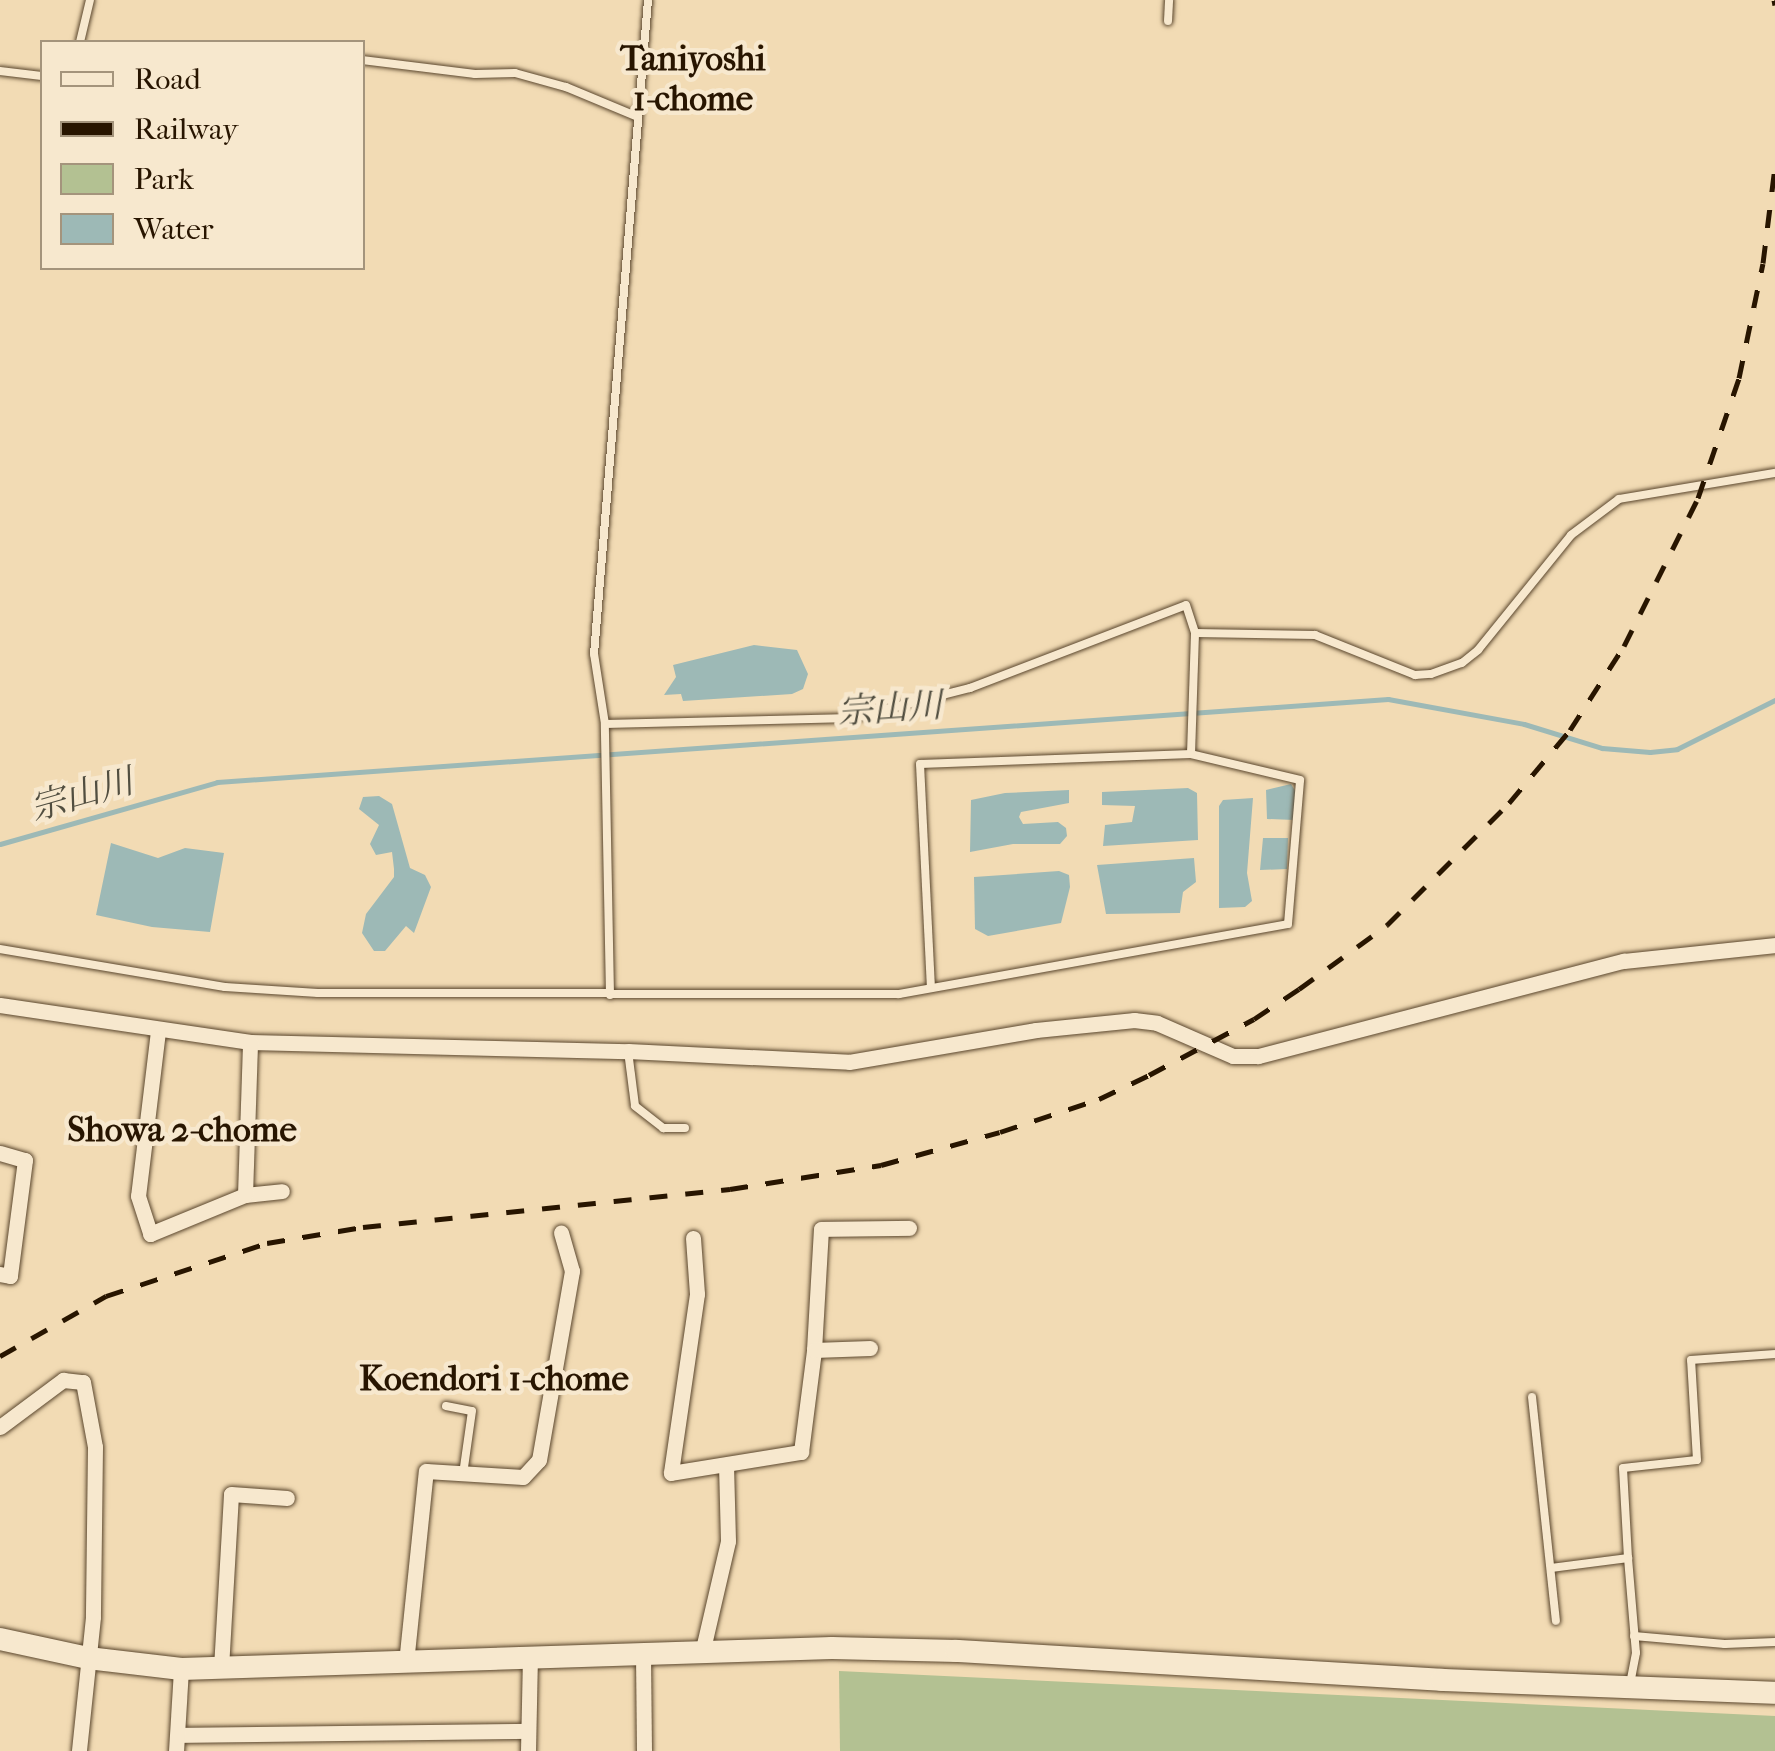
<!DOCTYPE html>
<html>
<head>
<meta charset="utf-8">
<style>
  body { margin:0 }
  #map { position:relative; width:1775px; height:1751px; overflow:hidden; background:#f2dbb4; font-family:"IM FELL French Canon","Noto Serif JP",serif }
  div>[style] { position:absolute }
  .green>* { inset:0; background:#b3c192 }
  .water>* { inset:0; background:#9db9b6 }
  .stream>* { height:5px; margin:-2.5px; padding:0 2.5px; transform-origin:2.5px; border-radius:2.5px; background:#9db9b6 }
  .roads { filter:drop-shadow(0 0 2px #5a462d) drop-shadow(0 0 2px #5a462d) }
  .lane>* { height:8px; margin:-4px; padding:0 4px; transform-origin:4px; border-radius:4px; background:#f7e8ce }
  .street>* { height:15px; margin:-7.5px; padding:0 7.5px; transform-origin:7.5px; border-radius:7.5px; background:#f7e8ce }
  .secondary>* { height:22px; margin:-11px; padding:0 11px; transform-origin:11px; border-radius:11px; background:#f7e8ce }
  .rail>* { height:5px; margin-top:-2.5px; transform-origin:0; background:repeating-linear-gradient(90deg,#281500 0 18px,transparent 0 36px) }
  span { translate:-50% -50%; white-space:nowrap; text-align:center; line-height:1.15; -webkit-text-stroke:9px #f7e8ce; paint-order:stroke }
  .neighbourhood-label { font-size:35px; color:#281500; font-weight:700 }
  .water-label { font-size:35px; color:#514e40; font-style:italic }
  .legend { position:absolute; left:40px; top:40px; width:325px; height:230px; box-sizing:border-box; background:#f7e8ce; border:2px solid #a4947c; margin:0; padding:12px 18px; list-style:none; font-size:30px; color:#281500 }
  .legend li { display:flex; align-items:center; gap:20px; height:50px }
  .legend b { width:50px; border:2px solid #a4947c }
</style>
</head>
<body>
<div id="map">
  <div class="green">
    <i style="clip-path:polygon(839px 1671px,1775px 1716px,1775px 1751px,840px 1751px)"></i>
  </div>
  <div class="water">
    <i style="clip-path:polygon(754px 645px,797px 650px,808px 674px,803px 689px,792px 694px,683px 701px,681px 694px,664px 695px,676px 677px,673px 665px)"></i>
    <i style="clip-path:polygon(1291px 784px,1297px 794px,1294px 820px,1267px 819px,1266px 790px)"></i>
    <i style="clip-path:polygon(1188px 788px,1197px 793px,1198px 840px,1103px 846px,1105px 825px,1132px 822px,1135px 806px,1102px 805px,1102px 792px)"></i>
    <i style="clip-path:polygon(1069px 790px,1069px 803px,1021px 812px,1019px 817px,1023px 824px,1058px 822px,1066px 828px,1067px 836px,1060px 844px,1013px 844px,970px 852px,971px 800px,1005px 793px)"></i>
    <i style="clip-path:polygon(379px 796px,392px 804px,410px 868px,425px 875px,431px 887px,414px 933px,406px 926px,385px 951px,374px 951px,362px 933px,366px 914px,394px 877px,394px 869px,392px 852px,376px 855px,370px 844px,379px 825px,359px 809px,363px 797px)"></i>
    <i style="clip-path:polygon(1253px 798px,1247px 873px,1252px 901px,1245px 907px,1219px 908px,1219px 806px,1223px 800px)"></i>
    <i style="clip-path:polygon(1263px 838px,1288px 838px,1287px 869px,1260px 870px)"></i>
    <i style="clip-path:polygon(111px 843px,158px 858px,185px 848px,224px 853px,210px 932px,152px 927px,96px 915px)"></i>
    <i style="clip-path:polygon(1194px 858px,1196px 882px,1183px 892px,1180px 913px,1106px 914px,1097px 865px)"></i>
    <i style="clip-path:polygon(1059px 871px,1069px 875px,1070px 887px,1061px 923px,988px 936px,975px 929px,974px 877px)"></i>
  </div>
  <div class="stream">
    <i style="left:0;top:844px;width:226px;rotate:-15.9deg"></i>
    <i style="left:217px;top:782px;width:1174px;rotate:-4.05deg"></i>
    <i style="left:1388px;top:699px;width:138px;rotate:10.4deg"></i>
    <i style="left:1524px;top:724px;width:82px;rotate:17.1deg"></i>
    <i style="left:1602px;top:748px;width:48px;rotate:4.8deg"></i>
    <i style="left:1650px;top:752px;width:27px;rotate:-6deg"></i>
    <i style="left:1677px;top:749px;width:110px;rotate:-26.6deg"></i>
  </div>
  <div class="roads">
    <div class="lane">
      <i style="left:1168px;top:21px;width:21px;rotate:-87deg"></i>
      <i style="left:80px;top:42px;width:43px;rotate:-76.6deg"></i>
      <i style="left:362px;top:60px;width:114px;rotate:7.1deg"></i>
      <i style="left:475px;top:74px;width:40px;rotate:-1.4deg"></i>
      <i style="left:515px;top:73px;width:53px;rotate:15.4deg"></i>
      <i style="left:566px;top:87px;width:78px;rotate:22.6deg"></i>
      <i style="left:0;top:71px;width:42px;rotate:6.8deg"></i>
      <i style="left:605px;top:724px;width:247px;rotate:-1.4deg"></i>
      <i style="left:852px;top:718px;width:122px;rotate:-14.3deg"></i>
      <i style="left:970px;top:688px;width:231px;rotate:-21deg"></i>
      <i style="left:1186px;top:605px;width:29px;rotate:72deg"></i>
      <i style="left:1195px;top:633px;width:120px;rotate:1deg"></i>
      <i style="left:1315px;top:635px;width:108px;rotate:21.8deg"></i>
      <i style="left:1415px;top:675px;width:16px;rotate:-4deg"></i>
      <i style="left:1431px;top:674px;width:33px;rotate:-20deg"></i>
      <i style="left:1462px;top:663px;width:21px;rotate:-39deg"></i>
      <i style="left:1478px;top:650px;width:148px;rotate:-51deg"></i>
      <i style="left:1571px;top:535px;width:60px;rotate:-36.9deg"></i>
      <i style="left:1619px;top:499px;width:158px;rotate:-9.5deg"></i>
      <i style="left:1191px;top:754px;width:121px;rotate:-88.1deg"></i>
      <i style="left:0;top:949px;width:228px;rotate:9.6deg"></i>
      <i style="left:225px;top:987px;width:93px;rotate:3.7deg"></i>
      <i style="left:318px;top:993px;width:581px;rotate:0.1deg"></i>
      <i style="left:899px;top:994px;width:395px;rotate:-10.2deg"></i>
      <i style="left:1288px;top:924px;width:144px;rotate:-85.2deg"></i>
      <i style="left:1300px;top:780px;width:112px;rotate:-166.6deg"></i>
      <i style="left:1191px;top:754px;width:271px;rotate:177.9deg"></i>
      <i style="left:920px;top:764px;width:224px;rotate:87.2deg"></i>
      <i style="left:610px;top:995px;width:271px;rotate:-91.1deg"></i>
      <i style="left:605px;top:724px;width:71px;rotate:-98.9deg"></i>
      <i style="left:594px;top:654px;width:656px;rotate:-85.28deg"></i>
      <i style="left:628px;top:1051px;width:55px;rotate:82.7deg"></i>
      <i style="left:635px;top:1106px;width:36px;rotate:38deg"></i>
      <i style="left:663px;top:1128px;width:22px"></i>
      <i style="left:1532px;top:1397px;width:225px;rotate:83.9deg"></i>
      <i style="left:446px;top:1406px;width:26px;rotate:11deg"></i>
      <i style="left:472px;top:1411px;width:64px;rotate:98.1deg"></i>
      <i style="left:1628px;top:1558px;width:90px;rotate:-93.2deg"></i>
      <i style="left:1623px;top:1468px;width:74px;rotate:-6.2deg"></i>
      <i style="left:1697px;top:1460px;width:100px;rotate:-93.4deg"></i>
      <i style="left:1691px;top:1360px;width:84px;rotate:-4.1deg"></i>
      <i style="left:1551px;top:1568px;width:78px;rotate:-7.4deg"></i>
      <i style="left:1628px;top:1558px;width:95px;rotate:85.2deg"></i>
      <i style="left:1636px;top:1653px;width:32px;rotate:101deg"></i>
      <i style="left:1634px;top:1636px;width:91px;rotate:5deg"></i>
      <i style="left:1725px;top:1644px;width:50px;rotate:-2.3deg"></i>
    </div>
    <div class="street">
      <i style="left:0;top:1005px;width:253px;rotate:8.4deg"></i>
      <i style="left:250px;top:1042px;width:378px;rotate:1.4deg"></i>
      <i style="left:628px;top:1051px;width:221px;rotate:2.8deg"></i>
      <i style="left:849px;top:1062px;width:190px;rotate:-9.7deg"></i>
      <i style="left:1036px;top:1030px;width:99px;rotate:-5.8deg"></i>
      <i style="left:1134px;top:1020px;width:23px;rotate:7deg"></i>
      <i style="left:1157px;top:1023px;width:83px;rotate:23.5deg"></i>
      <i style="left:1233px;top:1056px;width:25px"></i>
      <i style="left:1258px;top:1056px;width:378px;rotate:-14.6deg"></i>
      <i style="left:1624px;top:961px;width:152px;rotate:-6deg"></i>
      <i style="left:158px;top:1031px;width:166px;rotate:96.9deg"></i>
      <i style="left:138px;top:1196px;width:40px;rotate:72deg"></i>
      <i style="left:150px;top:1234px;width:103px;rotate:-22.3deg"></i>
      <i style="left:245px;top:1195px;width:37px;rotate:-6deg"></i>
      <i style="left:0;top:1153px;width:26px;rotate:16deg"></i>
      <i style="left:25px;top:1160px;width:117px;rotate:97.4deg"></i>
      <i style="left:10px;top:1276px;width:10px;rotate:-169deg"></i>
      <i style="left:245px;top:1195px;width:153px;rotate:-88.1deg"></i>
      <i style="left:693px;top:1238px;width:56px;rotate:85.9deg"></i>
      <i style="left:697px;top:1294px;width:181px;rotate:98.3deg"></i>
      <i style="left:671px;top:1473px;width:132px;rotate:-9.2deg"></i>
      <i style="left:801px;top:1452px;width:103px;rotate:-82.7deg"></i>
      <i style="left:814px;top:1350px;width:121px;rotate:-86.7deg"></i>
      <i style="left:821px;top:1229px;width:88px;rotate:-0.7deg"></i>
      <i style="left:814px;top:1350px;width:56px;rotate:-2deg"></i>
      <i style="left:0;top:1427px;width:79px;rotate:-36.7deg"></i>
      <i style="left:63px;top:1380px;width:20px;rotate:6deg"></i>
      <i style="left:83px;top:1382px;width:66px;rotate:79.5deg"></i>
      <i style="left:95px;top:1447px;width:170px;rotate:90.7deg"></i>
      <i style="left:93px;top:1617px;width:135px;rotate:96deg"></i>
      <i style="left:702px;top:1653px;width:115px;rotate:-76.9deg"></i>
      <i style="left:728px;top:1541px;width:74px;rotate:-91.5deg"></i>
      <i style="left:643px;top:1655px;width:96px;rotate:89.4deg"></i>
      <i style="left:406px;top:1663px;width:193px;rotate:-84.1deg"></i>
      <i style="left:426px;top:1471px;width:97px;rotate:3.5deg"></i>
      <i style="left:523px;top:1477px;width:23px;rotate:-47deg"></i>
      <i style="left:539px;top:1460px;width:192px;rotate:-80.1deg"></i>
      <i style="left:572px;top:1271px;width:40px;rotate:-106deg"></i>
      <i style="left:221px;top:1668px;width:174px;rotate:-86.7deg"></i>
      <i style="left:231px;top:1494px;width:56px;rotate:4.1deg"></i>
      <i style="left:178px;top:1735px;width:350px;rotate:-0.7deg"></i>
      <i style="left:176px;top:1751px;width:82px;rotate:-86.5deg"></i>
      <i style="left:528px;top:1751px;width:94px;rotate:-88.8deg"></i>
    </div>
    <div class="secondary">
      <i style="left:0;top:1639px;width:90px;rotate:12.2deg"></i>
      <i style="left:88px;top:1658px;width:94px;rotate:6.7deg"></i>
      <i style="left:181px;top:1669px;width:651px;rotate:-1.85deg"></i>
      <i style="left:832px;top:1648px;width:125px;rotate:1.4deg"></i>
      <i style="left:957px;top:1651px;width:486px;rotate:3.4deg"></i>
      <i style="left:1442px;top:1680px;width:333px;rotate:2.2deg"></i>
    </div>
  </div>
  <div class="rail">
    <i style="left:1774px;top:0;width:5px;rotate:79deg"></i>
    <i style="left:0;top:1356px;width:122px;rotate:-29.5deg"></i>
    <i style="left:106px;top:1296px;width:169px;rotate:-18.2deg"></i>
    <i style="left:267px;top:1243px;width:97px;rotate:-9.5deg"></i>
    <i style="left:363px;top:1227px;width:369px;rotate:-5.9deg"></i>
    <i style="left:730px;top:1189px;width:153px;rotate:-9deg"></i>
    <i style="left:881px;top:1165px;width:123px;rotate:-15.5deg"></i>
    <i style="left:1000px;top:1132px;width:104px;rotate:-18.4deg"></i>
    <i style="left:1099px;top:1099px;width:55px;rotate:-25.6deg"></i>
    <i style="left:1149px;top:1075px;width:119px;rotate:-28.1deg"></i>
    <i style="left:1254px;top:1019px;width:54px;rotate:-33.7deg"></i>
    <i style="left:1299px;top:989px;width:109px;rotate:-36deg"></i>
    <i style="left:1387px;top:925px;width:173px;rotate:-45deg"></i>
    <i style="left:1509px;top:803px;width:95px;rotate:-50.1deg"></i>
    <i style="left:1570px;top:730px;width:100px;rotate:-57.3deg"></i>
    <i style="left:1624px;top:646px;width:165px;rotate:-63.4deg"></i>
    <i style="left:1698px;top:498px;width:127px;rotate:-71.1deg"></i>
    <i style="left:1739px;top:378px;width:117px;rotate:-78.2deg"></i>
    <i style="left:1763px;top:263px;width:97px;rotate:-82.9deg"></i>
  </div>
  <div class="neighbourhood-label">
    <span style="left:693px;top:79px">Taniyoshi<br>1-chome</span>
    <span style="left:182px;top:1130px">Showa 2-chome</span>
    <span style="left:494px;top:1379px">Koendori 1-chome</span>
  </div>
  <div class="water-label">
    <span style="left:890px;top:709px;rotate:-4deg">宗山川</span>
    <span style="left:82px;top:795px;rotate:-16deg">宗山川</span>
  </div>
  <ul class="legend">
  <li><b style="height:12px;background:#f7e8ce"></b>Road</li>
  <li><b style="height:12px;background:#281500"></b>Railway</li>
  <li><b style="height:28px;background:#b3c192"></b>Park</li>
  <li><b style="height:28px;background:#9db9b6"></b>Water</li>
  </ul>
</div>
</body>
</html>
